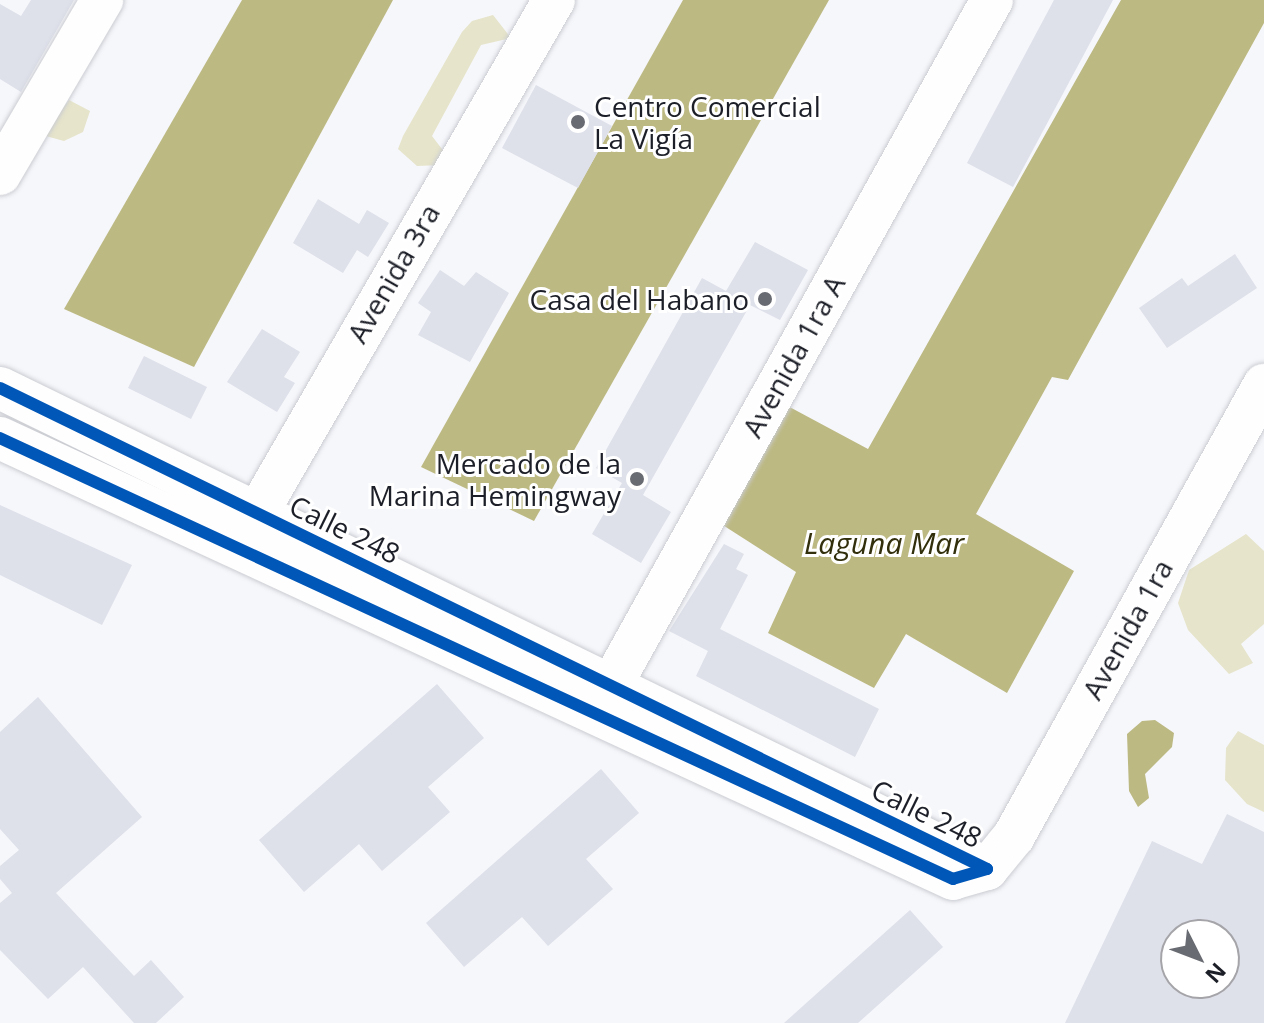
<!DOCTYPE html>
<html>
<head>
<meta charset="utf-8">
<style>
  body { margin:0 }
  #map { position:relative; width:1264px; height:1023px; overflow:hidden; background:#f6f7fb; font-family:"Open Sans",sans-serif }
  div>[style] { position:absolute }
  .green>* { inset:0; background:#e6e4ca }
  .water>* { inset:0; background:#bdb983 }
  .building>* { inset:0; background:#dee0ea }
  .roads { filter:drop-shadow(0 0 2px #caccd2) drop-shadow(0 0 2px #caccd2) }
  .minor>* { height:42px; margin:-21px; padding:0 21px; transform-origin:21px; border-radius:21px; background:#fefefe }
  .cycleway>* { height:12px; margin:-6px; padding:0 6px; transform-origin:6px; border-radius:6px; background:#0057b8 }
  .dots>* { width:22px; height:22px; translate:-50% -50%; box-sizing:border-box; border:4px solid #fff; border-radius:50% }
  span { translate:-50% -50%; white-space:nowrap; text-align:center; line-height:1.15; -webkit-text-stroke:6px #fff; paint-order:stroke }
  .poi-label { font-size:28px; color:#1d1f28 }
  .left { translate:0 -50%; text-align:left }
  .right { translate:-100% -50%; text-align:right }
  .street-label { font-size:28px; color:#1d1f28 }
  .water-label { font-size:30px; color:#322f0c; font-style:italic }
  .north { position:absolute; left:1160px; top:919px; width:80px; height:80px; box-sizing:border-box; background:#fff; border:2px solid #a5a5a9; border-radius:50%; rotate:132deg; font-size:22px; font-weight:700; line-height:32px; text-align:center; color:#1d1f28 }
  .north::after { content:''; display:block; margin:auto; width:28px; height:36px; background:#696b72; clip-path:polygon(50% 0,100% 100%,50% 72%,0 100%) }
</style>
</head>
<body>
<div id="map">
  <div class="green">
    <i style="clip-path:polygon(493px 15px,511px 38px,481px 45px,432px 136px,445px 153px,441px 165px,417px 166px,398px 149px,403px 136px,462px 32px,472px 21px)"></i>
    <i style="clip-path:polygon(69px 100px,90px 111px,83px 132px,64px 141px,42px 135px)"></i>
    <i style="clip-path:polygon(1246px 534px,1264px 551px,1264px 624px,1241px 644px,1253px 663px,1229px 674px,1188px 630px,1178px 603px,1189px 570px)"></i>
    <i style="clip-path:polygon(1238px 731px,1264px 745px,1264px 812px,1247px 804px,1225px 780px,1226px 748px)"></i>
  </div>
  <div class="water">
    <i style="clip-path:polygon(242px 0,393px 0,194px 367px,64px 309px)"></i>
    <i style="clip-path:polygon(683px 0,829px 0,534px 521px,421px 467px)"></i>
    <i style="clip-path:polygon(1121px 0,1264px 0,1264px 23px,1068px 380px,1052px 377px,976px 514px,1074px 571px,1007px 693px,906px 634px,874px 688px,768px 633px,796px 572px,718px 522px,784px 404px,868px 449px)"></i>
    <i style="clip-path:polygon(1155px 720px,1174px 733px,1172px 747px,1145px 774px,1149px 798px,1138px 807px,1129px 791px,1127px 734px,1142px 721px)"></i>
  </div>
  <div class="building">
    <i style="clip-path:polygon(31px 0,74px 0,21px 92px,0 79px,0 4px,21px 16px)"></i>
    <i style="clip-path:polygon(1054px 0,1113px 0,1013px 187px,967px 163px)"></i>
    <i style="clip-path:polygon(536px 85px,612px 126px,578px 188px,502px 148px)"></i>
    <i style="clip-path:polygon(318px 199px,359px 224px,367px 210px,389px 223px,368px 257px,357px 250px,343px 273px,293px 243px)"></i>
    <i style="clip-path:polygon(755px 242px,808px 270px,780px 320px,750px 305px,643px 495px,671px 512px,641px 563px,592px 534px,622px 483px,596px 468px,702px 278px,726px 291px)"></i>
    <i style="clip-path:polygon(1235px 254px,1257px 288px,1167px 348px,1139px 308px,1182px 278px,1188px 286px)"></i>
    <i style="clip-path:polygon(440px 270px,464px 286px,476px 272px,509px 293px,470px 362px,418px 335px,431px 312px,418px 303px)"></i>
    <i style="clip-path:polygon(262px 329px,300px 352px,284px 377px,295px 383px,277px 412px,227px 382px)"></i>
    <i style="clip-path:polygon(144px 356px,207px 387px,191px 419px,128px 388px)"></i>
    <i style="clip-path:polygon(0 505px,132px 565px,102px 625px,0 575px)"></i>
    <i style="clip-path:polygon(724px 544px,744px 554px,736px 569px,748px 575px,720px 629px,879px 709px,855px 757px,696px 676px,708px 651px,669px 631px)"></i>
    <i style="clip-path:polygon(437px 684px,484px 738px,428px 787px,450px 812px,382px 871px,359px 844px,304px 892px,259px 840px)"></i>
    <i style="clip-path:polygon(38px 697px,142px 817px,56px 893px,134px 976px,151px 960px,184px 997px,156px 1023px,134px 1023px,83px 967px,48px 999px,0 950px,0 903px,12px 893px,0 879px,0 866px,19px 850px,0 829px,0 732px)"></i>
    <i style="clip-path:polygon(601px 769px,639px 813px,586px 859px,613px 889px,548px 946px,522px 917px,464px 967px,426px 923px)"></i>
    <i style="clip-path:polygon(evenodd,1227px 814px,1264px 832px,1264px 1023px,1065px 1023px,1152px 841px,1202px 864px,1227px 814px,1176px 935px,1224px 935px,1224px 983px,1176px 983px,1176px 935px)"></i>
    <i style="clip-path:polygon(910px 910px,943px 947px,858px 1023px,784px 1023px)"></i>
  </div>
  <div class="roads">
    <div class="minor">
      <i style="left:0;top:174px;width:202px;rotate:-59.6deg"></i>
      <i style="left:0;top:388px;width:1098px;rotate:25.98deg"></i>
      <i style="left:987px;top:869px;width:35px;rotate:164deg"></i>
      <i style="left:953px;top:879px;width:1050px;rotate:-155.17deg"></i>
      <i style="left:244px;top:536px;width:619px;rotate:-59.96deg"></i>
      <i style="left:598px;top:709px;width:811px;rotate:-60.94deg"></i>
      <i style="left:987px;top:869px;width:43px;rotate:-50.7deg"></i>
      <i style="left:1014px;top:836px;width:516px;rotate:-61deg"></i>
    </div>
  </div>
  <div class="cycleway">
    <i style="left:0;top:388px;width:1098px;rotate:25.98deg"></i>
    <i style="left:987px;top:869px;width:35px;rotate:164deg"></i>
    <i style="left:953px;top:879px;width:1050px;rotate:-155.17deg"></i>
  </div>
  <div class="dots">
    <i style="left:578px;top:122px;background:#696b72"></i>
    <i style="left:765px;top:299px;background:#696b72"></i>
    <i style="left:637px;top:479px;background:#696b72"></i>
  </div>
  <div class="poi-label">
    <span class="left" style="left:594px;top:122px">Centro Comercial<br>La Vigía</span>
    <span class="right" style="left:749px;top:299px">Casa del Habano</span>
    <span class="right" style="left:621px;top:479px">Mercado de la<br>Marina Hemingway</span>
  </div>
  <div class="street-label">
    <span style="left:393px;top:273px;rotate:-60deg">Avenida 3ra</span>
    <span style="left:793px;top:356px;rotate:-61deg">Avenida 1ra A</span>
    <span style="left:345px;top:529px;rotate:26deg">Calle 248</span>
    <span style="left:1127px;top:629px;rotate:-61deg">Avenida 1ra</span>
    <span style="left:927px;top:813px;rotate:26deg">Calle 248</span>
  </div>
  <div class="water-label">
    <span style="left:884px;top:543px">Laguna Mar</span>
  </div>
  <div class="north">N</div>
</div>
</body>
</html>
